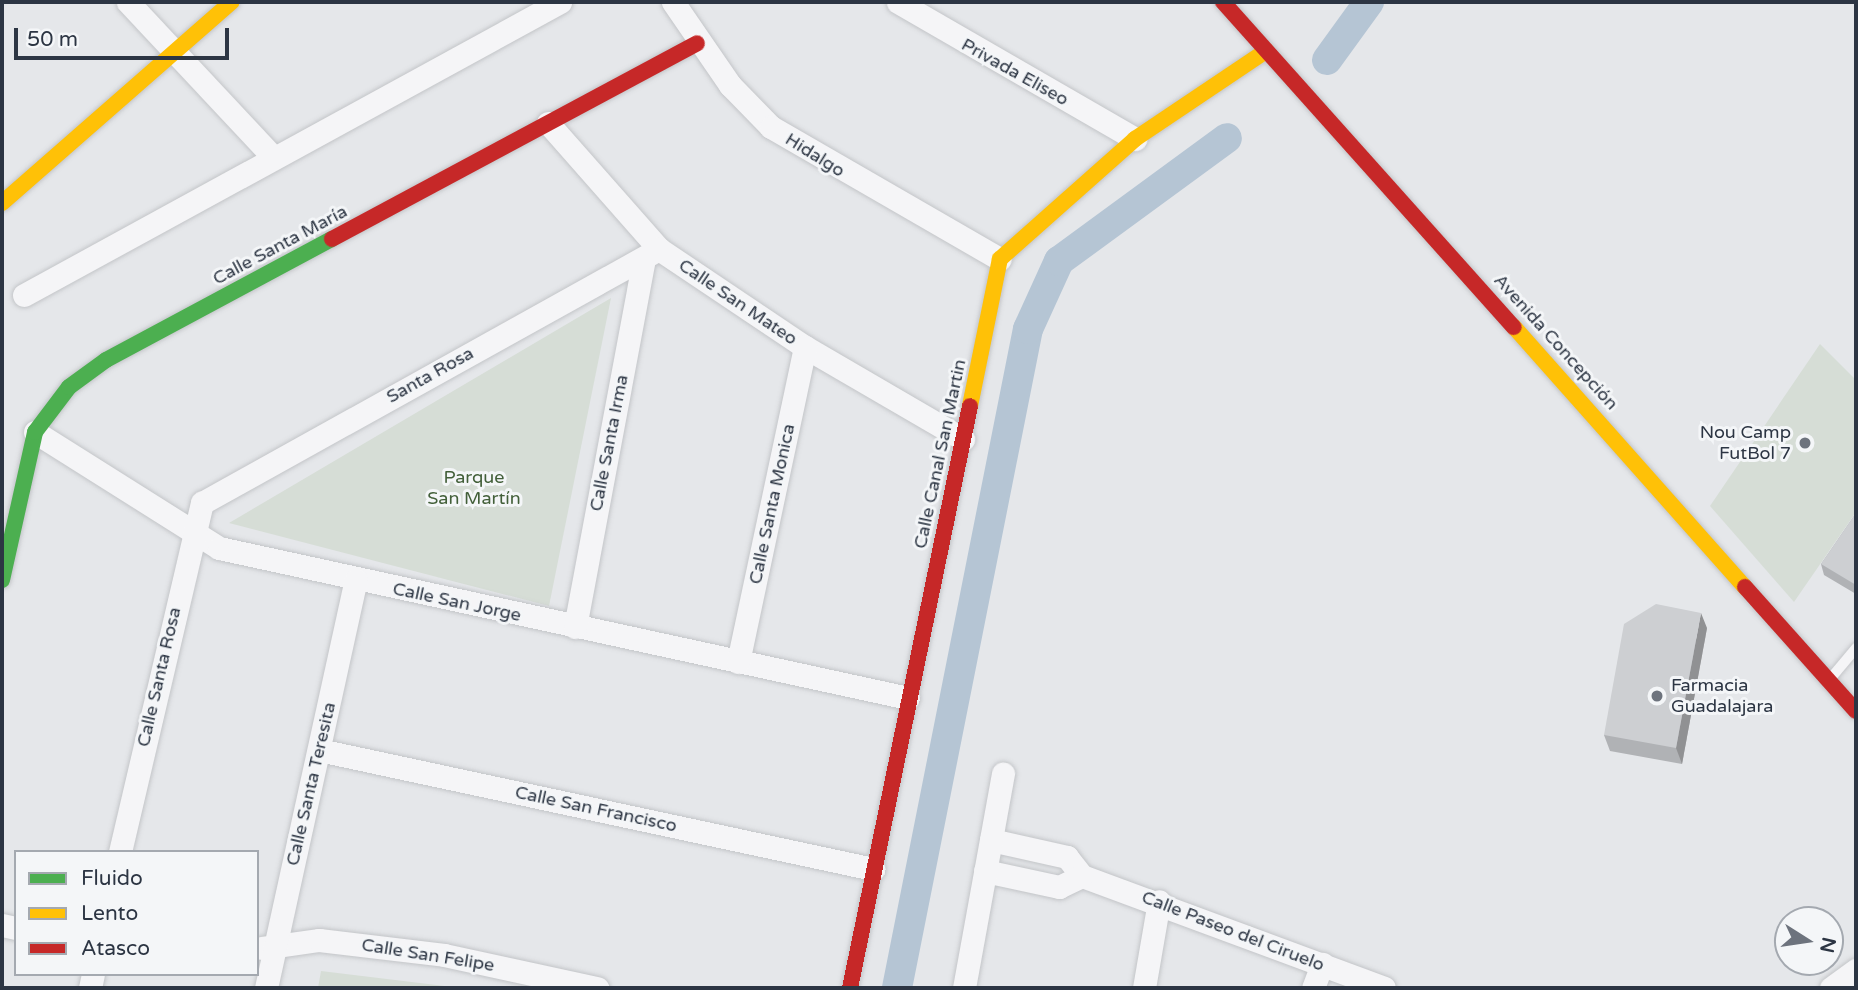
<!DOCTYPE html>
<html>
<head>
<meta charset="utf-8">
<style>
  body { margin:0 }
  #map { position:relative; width:1858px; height:990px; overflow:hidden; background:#e5e7ea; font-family:"Varela Round",sans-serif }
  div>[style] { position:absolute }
  .green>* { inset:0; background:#d6ddd6 }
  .canal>* { height:30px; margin:-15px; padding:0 15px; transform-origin:15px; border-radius:15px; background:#b5c5d4 }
  .roads { filter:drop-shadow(0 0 2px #c3c5c8) drop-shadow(0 0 2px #c3c5c8) }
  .lane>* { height:10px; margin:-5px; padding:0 5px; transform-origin:5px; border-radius:5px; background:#f5f5f7 }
  .street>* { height:23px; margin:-11.5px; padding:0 11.5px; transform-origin:11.5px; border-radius:11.5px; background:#f5f5f7 }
  .fast>* { height:16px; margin:-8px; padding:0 8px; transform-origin:8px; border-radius:8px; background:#4caf50 }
  .slow>* { height:16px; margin:-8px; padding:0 8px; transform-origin:8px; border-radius:8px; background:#ffc107 }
  .jam>* { height:16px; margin:-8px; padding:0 8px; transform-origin:8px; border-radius:8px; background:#c62828 }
  .wall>* { inset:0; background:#b0b2b5 }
  .shaded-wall>* { inset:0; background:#909193 }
  .building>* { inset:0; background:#cdcfd2 }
  .dots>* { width:19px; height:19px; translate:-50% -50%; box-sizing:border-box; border:4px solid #f4f6f8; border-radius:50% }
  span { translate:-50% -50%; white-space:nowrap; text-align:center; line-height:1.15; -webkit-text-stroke:6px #f4f6f8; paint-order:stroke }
  .street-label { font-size:18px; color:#2c3543 }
  .poi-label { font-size:18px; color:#2c3543 }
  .right { translate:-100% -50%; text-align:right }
  .left { translate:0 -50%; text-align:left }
  .park-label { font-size:18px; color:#425f39 }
  .frame { position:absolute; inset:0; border:4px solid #2c3543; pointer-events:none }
  .legend { position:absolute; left:14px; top:850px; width:245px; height:126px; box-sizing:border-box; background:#f4f6f8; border:2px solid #a4a9b0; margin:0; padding:9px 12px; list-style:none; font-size:21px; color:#2c3543 }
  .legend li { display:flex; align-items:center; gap:14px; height:35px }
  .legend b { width:35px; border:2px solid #a4a9b0 }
  .north { position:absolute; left:1774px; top:906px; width:70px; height:70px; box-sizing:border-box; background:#f4f6f8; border:2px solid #a4a9b0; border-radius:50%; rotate:102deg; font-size:19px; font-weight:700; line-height:28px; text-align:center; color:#2c3543 }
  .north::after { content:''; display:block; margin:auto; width:24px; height:32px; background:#6d737d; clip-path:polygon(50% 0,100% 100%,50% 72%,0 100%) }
  .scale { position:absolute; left:14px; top:28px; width:215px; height:32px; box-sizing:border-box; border:4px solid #2c3543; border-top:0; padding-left:9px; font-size:21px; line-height:24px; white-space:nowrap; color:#2c3543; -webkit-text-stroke:5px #f4f6f8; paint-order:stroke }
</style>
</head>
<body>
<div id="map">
  <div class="green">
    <i style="clip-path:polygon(611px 298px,549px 606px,229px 523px)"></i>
    <i style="clip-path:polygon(1820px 344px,1856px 380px,1856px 512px,1794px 602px,1710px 506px)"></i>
    <i style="clip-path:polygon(321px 971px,461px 988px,318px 988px)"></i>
  </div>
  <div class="canal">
    <i style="left:1327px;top:60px;width:72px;rotate:-54.1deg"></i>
    <i style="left:897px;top:988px;width:672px;rotate:-78.76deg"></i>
    <i style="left:1028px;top:329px;width:75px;rotate:-65.5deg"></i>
    <i style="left:1059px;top:261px;width:208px;rotate:-36.2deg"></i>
  </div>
  <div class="roads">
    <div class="lane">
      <i style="left:1831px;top:678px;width:39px;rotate:-50deg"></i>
    </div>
    <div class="street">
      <i style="left:128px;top:2px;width:209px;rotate:46.9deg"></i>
      <i style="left:673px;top:2px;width:101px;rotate:55.5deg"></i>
      <i style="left:730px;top:85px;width:59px;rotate:45.7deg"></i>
      <i style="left:771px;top:127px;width:264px;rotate:30deg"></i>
      <i style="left:898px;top:2px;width:274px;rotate:30deg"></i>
      <i style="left:548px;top:123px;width:168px;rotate:48.6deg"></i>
      <i style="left:659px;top:249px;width:176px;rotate:33.9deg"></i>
      <i style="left:805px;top:347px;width:183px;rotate:30.2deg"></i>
      <i style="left:24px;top:295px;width:611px;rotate:-28.66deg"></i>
      <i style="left:35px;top:432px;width:218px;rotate:32.2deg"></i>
      <i style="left:219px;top:548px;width:705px;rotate:12.28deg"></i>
      <i style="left:575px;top:627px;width:374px;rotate:-79.4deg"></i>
      <i style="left:738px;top:662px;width:322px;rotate:-78deg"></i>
      <i style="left:319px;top:750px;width:567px;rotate:12.12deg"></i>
      <i style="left:991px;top:840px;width:78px;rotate:12.6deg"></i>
      <i style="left:1067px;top:857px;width:24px;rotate:52deg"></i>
      <i style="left:1082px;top:876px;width:322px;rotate:20.3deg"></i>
      <i style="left:120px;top:852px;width:359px;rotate:-76.8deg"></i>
      <i style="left:202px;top:503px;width:523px;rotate:-29.07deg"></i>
      <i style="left:985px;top:871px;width:76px;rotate:12.2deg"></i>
      <i style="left:1059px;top:887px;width:25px;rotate:-26deg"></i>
      <i style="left:2px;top:925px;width:14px;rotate:12deg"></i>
      <i style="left:262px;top:948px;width:58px;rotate:-8deg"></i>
      <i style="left:319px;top:940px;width:126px;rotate:6.8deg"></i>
      <i style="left:444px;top:955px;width:157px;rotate:12.2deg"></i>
      <i style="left:90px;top:988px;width:14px;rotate:-78deg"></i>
      <i style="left:266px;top:988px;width:418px;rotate:-77.6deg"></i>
      <i style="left:964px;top:988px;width:218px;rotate:-79.7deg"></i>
      <i style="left:1144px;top:988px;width:88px;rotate:-80.2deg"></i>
      <i style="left:1313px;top:988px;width:26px;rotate:-69deg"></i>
      <i style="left:1831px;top:988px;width:31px;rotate:-36deg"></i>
    </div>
    <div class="fast">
      <i style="left:2px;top:580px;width:152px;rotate:-77.4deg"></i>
      <i style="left:35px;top:432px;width:56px;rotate:-52.9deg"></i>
      <i style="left:69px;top:387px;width:46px;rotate:-36.1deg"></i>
      <i style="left:106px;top:360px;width:256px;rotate:-28.2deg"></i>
    </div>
    <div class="slow">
      <i style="left:2px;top:203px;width:305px;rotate:-41.2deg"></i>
      <i style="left:1514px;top:327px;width:348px;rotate:48.4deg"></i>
      <i style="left:970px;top:406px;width:150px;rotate:-78.5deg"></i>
      <i style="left:1000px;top:259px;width:181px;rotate:-41.6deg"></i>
      <i style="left:1135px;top:139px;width:158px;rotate:-33.9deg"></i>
    </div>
    <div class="jam">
      <i style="left:1223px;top:2px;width:436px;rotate:48.2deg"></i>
      <i style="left:332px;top:239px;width:414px;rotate:-28.2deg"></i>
      <i style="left:1745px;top:587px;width:166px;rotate:48.2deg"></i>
      <i style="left:850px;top:988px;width:594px;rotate:-78.35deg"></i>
    </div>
  </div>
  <div class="wall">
    <i style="clip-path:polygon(1856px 513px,1856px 594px,1824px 575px,1821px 564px)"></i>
    <i style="clip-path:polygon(1707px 628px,1682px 764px,1610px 751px,1604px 735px)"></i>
  </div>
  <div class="shaded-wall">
    <i style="clip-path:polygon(1701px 613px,1707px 628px,1682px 764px,1676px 748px)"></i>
  </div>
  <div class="building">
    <i style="clip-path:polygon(1856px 513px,1856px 585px,1821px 564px)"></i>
    <i style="clip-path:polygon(1656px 604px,1701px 613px,1676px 748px,1604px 735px,1624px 624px)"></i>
  </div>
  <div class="dots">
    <i style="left:1805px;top:443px;background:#6d737d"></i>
    <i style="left:1657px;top:696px;background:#6d737d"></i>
  </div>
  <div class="street-label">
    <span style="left:1015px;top:72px;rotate:29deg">Privada Eliseo</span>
    <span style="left:815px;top:155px;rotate:32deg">Hidalgo</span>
    <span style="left:280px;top:245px;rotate:-28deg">Calle Santa María</span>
    <span style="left:738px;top:302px;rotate:34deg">Calle San Mateo</span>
    <span style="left:1556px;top:342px;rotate:48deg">Avenida Concepción</span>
    <span style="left:430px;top:375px;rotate:-29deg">Santa Rosa</span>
    <span style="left:609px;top:443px;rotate:-79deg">Calle Santa Irma</span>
    <span style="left:940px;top:454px;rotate:-78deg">Calle Canal San Martin</span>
    <span style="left:772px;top:504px;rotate:-78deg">Calle Santa Monica</span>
    <span style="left:457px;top:602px;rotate:12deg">Calle San Jorge</span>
    <span style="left:159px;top:677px;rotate:-77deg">Calle Santa Rosa</span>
    <span style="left:311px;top:784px;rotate:-77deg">Calle Santa Teresita</span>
    <span style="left:596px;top:809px;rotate:12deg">Calle San Francisco</span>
    <span style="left:1233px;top:931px;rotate:21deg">Calle Paseo del Ciruelo</span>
    <span style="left:428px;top:955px;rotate:9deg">Calle San Felipe</span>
  </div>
  <div class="poi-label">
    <span class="right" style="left:1791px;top:443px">Nou Camp<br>FutBol 7</span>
    <span class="left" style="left:1671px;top:696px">Farmacia<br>Guadalajara</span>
  </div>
  <div class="park-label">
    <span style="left:474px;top:488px">Parque<br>San Martín</span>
  </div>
  <div class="frame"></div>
  <ul class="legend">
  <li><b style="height:9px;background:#4caf50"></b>Fluido</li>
  <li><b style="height:9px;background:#ffc107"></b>Lento</li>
  <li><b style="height:9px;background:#c62828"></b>Atasco</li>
  </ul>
  <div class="north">N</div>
  <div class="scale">50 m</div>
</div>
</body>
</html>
